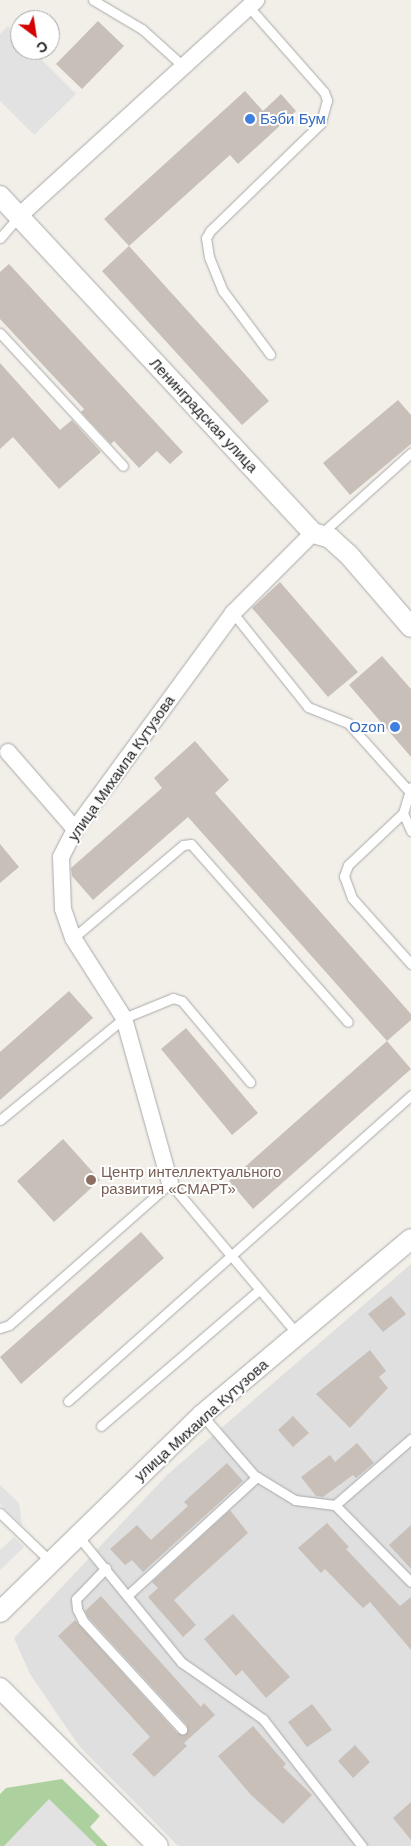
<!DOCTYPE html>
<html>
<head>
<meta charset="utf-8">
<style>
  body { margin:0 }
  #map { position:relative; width:411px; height:1846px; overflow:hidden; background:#f2efe9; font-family:Helvetica,sans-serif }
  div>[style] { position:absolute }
  .residential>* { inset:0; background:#e0dfdf }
  .forest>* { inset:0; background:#add19e }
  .parking>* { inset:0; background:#e2e2e2 }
  .building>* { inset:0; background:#c7bfb8 }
  .roads { filter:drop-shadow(0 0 1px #a9a9a9) drop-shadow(0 0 1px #a9a9a9) }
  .service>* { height:9px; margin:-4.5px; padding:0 4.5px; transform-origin:4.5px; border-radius:4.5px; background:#fff }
  .minor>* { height:16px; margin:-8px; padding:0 8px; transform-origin:8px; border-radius:8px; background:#fff }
  .tertiary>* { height:20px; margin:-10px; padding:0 10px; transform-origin:10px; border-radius:10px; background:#fff }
  .dots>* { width:14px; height:14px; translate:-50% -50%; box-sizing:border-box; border:2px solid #fff; border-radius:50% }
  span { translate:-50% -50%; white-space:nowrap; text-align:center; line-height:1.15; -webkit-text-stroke:4px #fff; paint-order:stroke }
  .shop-label { font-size:15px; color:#366cbe }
  .left { translate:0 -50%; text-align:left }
  .right { translate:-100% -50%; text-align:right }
  .street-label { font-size:15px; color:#222 }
  .education-label { font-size:15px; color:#785e54 }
  .north { position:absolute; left:10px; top:10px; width:50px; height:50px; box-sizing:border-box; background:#fff; border:1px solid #a7a7a7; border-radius:50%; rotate:149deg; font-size:14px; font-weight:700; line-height:20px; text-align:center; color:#222 }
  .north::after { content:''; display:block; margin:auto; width:18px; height:22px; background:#d40000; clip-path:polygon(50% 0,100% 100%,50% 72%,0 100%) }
</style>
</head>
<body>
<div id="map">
  <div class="residential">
    <i style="clip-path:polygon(411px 1264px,411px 1846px,178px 1846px,79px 1746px,30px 1674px,14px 1638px,167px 1475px)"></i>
  </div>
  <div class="forest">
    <i style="clip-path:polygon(62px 1779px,100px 1816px,90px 1827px,108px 1846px,0 1846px,0 1794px,6px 1788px)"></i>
  </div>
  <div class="parking">
    <i style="clip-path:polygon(8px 26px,20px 38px,20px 50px,32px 50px,76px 94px,34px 135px,0 101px,0 34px)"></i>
    <i style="clip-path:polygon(0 1485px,19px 1503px,22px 1525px,0 1504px)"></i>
    <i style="clip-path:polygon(14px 1537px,24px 1547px,0 1570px,0 1550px)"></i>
    <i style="clip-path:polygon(49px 1799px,97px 1846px,4px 1846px)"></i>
  </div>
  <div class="building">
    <i style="clip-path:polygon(98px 21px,124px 46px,82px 89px,56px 64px)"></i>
    <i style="clip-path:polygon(245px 91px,263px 111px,281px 94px,296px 111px,238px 164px,230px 155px,129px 246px,104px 219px)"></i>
    <i style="clip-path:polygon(129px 246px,269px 401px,242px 425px,102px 271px)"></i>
    <i style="clip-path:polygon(9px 264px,183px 452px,170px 464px,157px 451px,139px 468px,114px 441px,111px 444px,81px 412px,84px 409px,0 319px,0 272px)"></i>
    <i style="clip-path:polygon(0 363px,60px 430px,72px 420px,101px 452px,59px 489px,13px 437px,0 449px)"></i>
    <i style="clip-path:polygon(398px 400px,411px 415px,411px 444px,350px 495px,323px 463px)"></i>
    <i style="clip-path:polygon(280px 582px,358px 672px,328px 697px,252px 608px)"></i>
    <i style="clip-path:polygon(382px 656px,411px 689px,411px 757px,349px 685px)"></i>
    <i style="clip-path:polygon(195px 741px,229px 780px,215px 793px,411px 1014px,411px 1020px,387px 1041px,188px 817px,93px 900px,72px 876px,71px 868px,162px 788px,154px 778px)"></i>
    <i style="clip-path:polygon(0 844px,19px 867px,0 883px)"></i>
    <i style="clip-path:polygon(69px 991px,93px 1018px,0 1100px,0 1052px)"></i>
    <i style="clip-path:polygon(186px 1028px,258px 1113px,232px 1135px,161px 1049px)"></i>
    <i style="clip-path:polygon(387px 1041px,411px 1069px,253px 1209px,229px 1181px)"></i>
    <i style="clip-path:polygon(63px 1139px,100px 1180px,54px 1222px,17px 1181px)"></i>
    <i style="clip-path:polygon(141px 1232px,164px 1258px,21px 1384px,0 1357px)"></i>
    <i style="clip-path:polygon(391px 1296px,406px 1314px,383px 1332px,368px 1314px)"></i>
    <i style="clip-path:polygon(370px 1350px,386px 1371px,379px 1377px,388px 1388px,350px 1428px,316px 1394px)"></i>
    <i style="clip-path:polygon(293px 1416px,309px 1433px,293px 1447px,278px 1430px)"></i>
    <i style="clip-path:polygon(357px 1443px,374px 1463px,356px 1478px,353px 1475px,323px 1497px,316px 1496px,301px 1477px,330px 1455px,335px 1462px)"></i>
    <i style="clip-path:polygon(227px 1463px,243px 1481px,143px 1572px,132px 1560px,125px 1565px,110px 1549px,137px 1525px,151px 1540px,188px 1506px,184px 1502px)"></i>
    <i style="clip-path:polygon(230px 1510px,248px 1533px,174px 1600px,196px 1625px,183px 1637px,148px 1597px,158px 1588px,152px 1582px)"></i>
    <i style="clip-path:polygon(327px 1523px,349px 1547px,346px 1549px,400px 1606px,411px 1597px,411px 1650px,370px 1602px,363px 1608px,325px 1569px,321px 1573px,298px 1548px)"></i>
    <i style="clip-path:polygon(411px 1525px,411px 1569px,389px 1545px)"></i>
    <i style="clip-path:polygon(101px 1596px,201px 1707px,204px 1703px,215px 1715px,184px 1743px,187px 1746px,154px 1777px,132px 1754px,150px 1737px,58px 1636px,75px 1620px,177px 1733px,187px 1733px,187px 1725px,88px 1617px,85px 1611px)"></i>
    <i style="clip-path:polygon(233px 1614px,290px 1677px,266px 1698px,242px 1670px,236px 1676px,204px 1639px)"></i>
    <i style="clip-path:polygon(312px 1704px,332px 1730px,307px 1747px,288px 1722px)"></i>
    <i style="clip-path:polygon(253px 1726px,286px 1764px,283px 1767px,312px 1795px,283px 1824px,251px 1795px,218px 1756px)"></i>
    <i style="clip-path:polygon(355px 1745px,370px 1762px,353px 1778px,338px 1761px)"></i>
    <i style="clip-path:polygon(411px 1802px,411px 1840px,393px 1818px)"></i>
  </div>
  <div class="roads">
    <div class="service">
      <i style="left:93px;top:0;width:57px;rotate:30.6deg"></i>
      <i style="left:142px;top:29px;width:55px;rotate:42.1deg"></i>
      <i style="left:249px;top:7px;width:113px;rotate:48.6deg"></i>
      <i style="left:324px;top:92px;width:9px;rotate:69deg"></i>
      <i style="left:327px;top:100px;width:24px;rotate:105deg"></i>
      <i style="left:321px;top:123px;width:155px;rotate:135.8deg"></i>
      <i style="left:210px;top:231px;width:8px;rotate:120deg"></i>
      <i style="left:206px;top:238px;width:19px;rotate:81deg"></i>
      <i style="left:209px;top:257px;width:37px;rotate:68deg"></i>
      <i style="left:223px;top:291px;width:79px;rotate:53.3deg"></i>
      <i style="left:0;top:238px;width:29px;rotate:-49deg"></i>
      <i style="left:0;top:333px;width:181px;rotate:47.2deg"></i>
      <i style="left:322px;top:533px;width:120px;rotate:-42deg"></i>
      <i style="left:233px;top:613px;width:120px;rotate:51.4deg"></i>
      <i style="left:308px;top:707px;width:43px;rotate:21.8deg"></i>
      <i style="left:348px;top:723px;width:90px;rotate:48.2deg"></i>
      <i style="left:411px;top:787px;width:27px;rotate:107deg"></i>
      <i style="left:403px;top:813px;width:20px;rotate:66deg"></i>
      <i style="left:403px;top:813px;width:76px;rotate:136.6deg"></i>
      <i style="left:348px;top:865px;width:12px;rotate:110deg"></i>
      <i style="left:344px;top:876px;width:23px;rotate:70deg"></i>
      <i style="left:352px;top:898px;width:89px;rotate:48.2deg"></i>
      <i style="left:73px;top:938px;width:144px;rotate:-40.2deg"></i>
      <i style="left:183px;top:845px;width:8px;rotate:-7deg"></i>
      <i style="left:191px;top:844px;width:237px;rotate:48.6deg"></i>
      <i style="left:0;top:1120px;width:161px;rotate:-39.4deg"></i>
      <i style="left:124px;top:1018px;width:53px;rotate:-22.2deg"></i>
      <i style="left:173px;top:998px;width:9px;rotate:18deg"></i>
      <i style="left:182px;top:1001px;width:106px;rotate:50deg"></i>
      <i style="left:0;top:1328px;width:9px;rotate:-18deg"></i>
      <i style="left:9px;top:1325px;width:215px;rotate:-41.4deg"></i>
      <i style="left:170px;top:1183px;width:197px;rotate:49.9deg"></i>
      <i style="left:68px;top:1401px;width:460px;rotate:-41.7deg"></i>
      <i style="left:202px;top:1415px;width:79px;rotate:49.1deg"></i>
      <i style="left:254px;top:1475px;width:48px;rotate:31.4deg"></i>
      <i style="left:295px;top:1500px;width:40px;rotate:7.1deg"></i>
      <i style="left:335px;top:1505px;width:108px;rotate:45.4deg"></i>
      <i style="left:101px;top:1426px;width:208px;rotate:-40.7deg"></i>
      <i style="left:335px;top:1505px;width:101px;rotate:-41deg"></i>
      <i style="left:0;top:1513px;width:71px;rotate:43.9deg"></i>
      <i style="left:78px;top:1536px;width:163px;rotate:50.7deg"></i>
      <i style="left:181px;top:1662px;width:100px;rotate:34.8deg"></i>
      <i style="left:263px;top:1719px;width:161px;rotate:52.1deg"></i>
      <i style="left:106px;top:1568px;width:43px;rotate:134.1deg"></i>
      <i style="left:76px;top:1599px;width:10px;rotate:84deg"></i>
      <i style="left:77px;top:1609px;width:13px;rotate:63deg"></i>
      <i style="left:83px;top:1621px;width:147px;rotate:47.5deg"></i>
      <i style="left:128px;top:1595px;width:175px;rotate:-42.5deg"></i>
    </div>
    <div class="minor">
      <i style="left:19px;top:216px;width:321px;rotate:-42.3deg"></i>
      <i style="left:8px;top:752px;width:102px;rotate:49deg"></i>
      <i style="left:170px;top:1183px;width:171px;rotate:-105.6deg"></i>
      <i style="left:124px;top:1018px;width:95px;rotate:-122.5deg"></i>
      <i style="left:73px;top:938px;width:31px;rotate:-109deg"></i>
      <i style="left:63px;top:909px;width:52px;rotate:-92.2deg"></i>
      <i style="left:61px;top:857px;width:31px;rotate:-63deg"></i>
      <i style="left:75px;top:829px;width:268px;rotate:-53.8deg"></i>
      <i style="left:233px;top:613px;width:113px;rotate:-45deg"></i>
    </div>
    <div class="tertiary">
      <i style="left:0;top:196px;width:460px;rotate:47.1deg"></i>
      <i style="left:313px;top:533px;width:18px;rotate:16deg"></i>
      <i style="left:330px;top:538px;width:24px;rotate:42deg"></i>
      <i style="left:348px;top:554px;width:96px;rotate:49.2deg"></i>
      <i style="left:0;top:1612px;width:282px;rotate:-44.3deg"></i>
      <i style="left:202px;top:1415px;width:273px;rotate:-40.1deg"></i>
      <i style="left:0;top:1688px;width:223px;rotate:45deg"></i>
    </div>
  </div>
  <div class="dots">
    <i style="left:250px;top:119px;background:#3f7fe0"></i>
    <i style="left:395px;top:727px;background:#3f7fe0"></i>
    <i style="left:91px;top:1180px;background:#8d6e63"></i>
  </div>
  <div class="shop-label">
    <span class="left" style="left:260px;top:119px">Бэби Бум</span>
    <span class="right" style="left:385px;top:727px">Ozon</span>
  </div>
  <div class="street-label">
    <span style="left:204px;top:415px;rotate:47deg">Ленинградская улица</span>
    <span style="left:121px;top:768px;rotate:-55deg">улица Михаила Кутузова</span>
    <span style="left:201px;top:1420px;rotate:-42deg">улица Михаила Кутузова</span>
  </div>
  <div class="education-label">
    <span class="left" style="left:101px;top:1180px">Центр интеллектуального<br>развития «СМАРТ»</span>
  </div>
  <div class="north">С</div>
</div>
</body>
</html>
